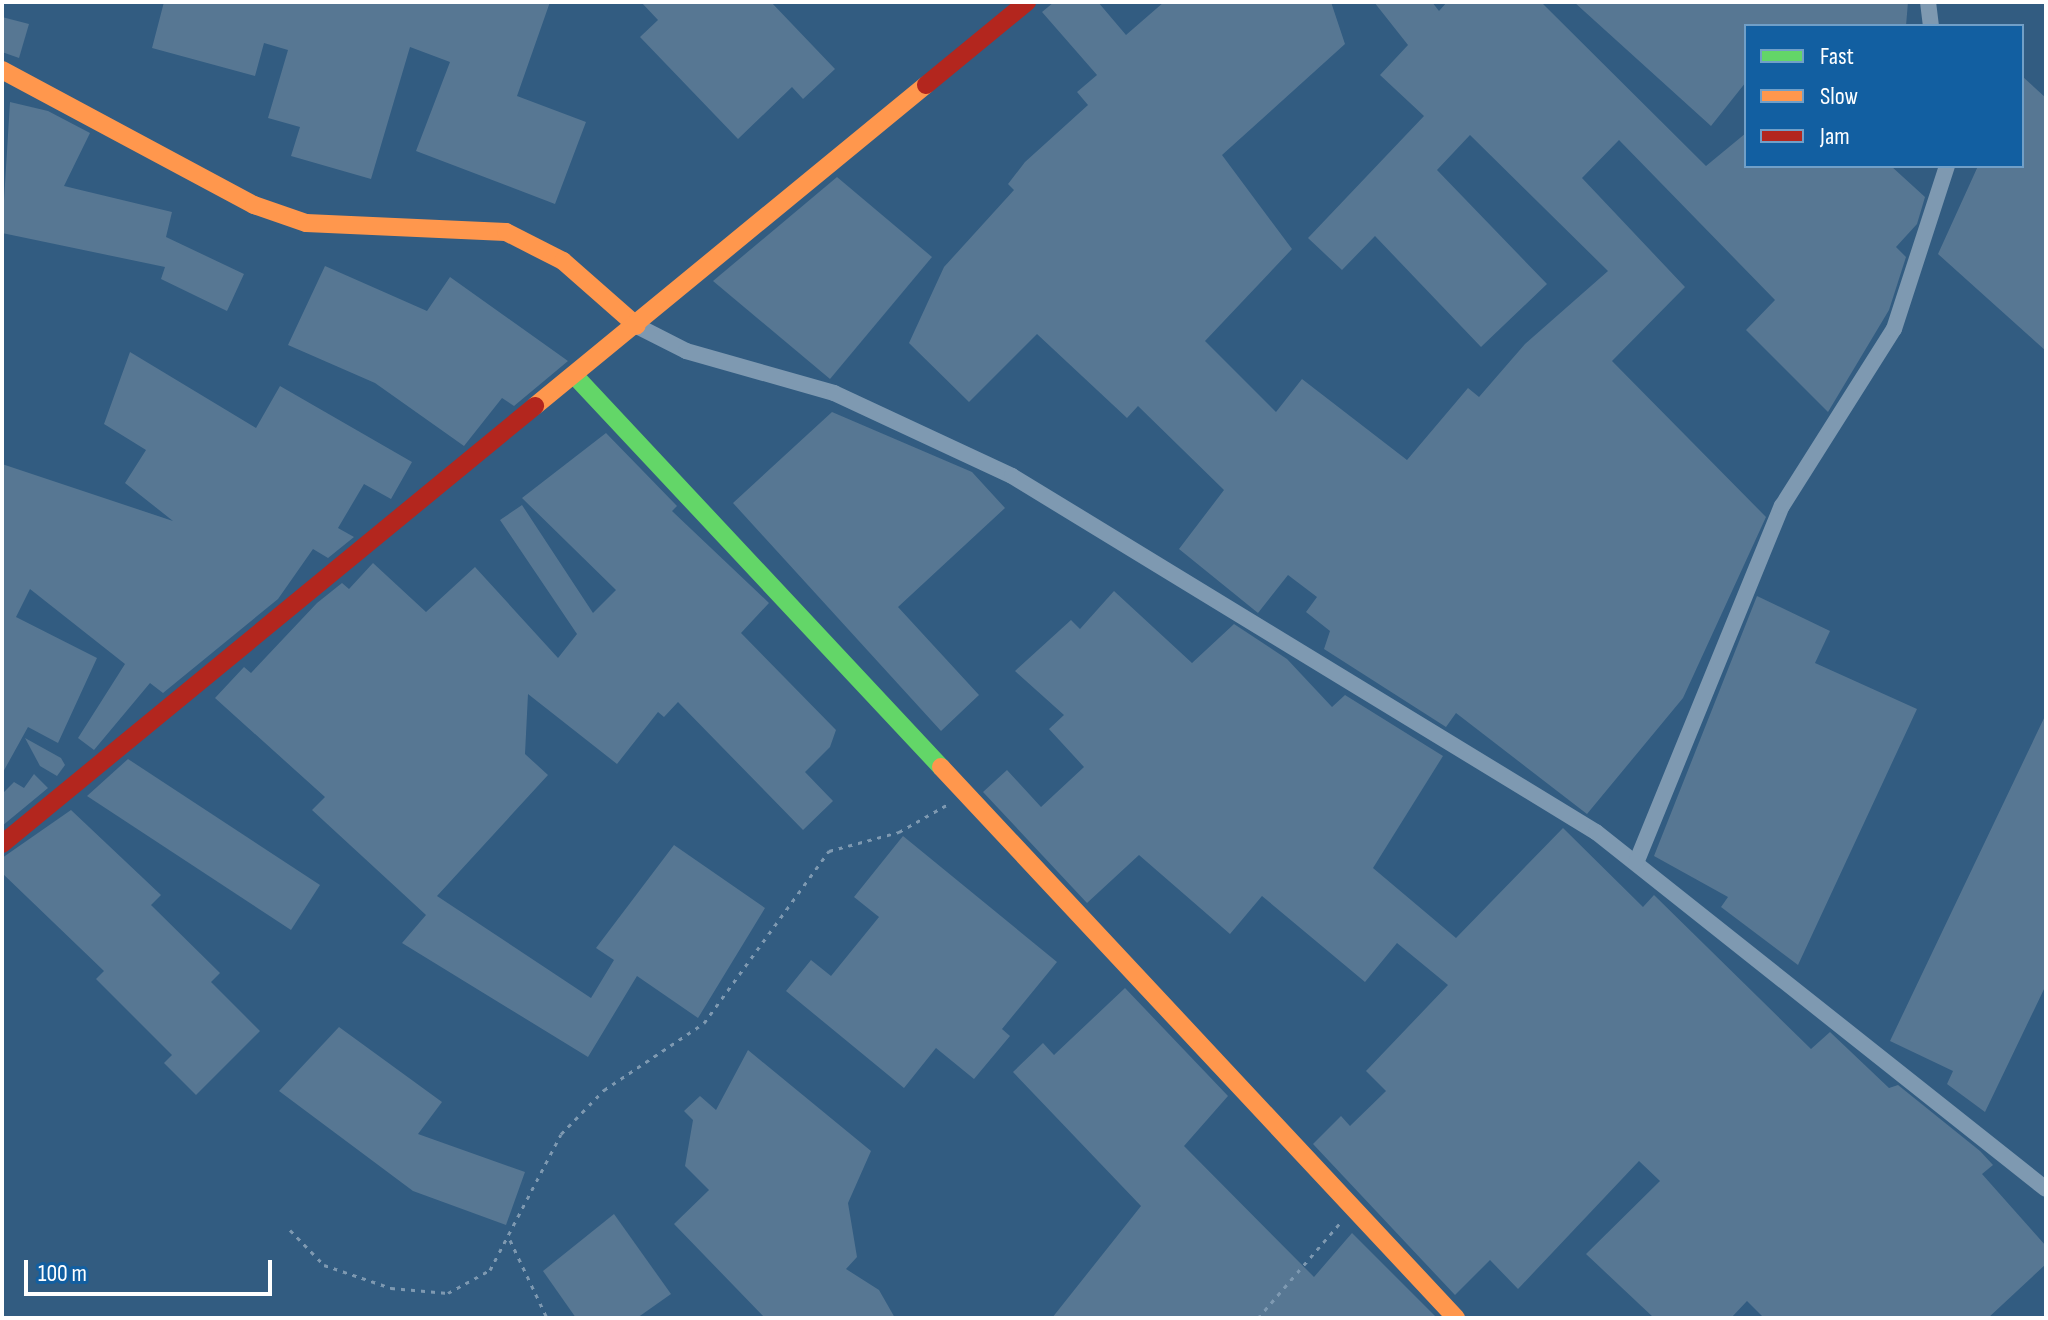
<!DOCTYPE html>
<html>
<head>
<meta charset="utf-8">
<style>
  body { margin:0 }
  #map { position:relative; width:2048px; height:1320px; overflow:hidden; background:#325c81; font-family:"Sofia Sans Condensed",sans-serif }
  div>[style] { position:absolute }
  .building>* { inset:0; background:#577793 }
  .path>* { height:3px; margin-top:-1.5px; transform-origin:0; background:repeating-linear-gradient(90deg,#7e99b1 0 4px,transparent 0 10px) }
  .street>* { height:16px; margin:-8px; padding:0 8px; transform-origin:8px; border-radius:8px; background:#7e99b1 }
  .fast>* { height:18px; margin:-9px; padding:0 9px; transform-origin:9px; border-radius:9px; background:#63d668 }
  .slow>* { height:18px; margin:-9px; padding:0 9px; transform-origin:9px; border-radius:9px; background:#ff974d }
  .jam>* { height:18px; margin:-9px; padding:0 9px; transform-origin:9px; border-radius:9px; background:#b3261e }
  span { translate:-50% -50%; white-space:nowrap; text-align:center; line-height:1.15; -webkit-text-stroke:7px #125fa1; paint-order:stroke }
  .frame { position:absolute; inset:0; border:4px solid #fff; pointer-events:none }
  .legend { position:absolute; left:1744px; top:24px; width:280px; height:144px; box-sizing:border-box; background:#125fa1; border:2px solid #719fc7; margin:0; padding:10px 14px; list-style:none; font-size:24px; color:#fff }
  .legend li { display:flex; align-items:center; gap:16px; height:40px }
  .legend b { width:40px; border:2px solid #719fc7 }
  .scale { position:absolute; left:24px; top:1260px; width:248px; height:36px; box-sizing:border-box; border:4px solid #fff; border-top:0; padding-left:10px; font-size:24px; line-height:28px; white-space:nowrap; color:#fff; -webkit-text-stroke:6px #125fa1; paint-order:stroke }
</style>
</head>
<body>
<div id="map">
  <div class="building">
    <i style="clip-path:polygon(164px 2px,550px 2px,517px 96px,586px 122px,555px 204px,416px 151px,450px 62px,410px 47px,371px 179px,291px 156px,300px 127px,268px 118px,288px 50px,264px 43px,255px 76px,152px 48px)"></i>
    <i style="clip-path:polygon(641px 2px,771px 2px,835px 69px,803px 99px,792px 87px,738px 139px,640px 37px,658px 20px)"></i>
    <i style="clip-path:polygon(1054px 2px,1098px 2px,1126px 35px,1164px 2px,1331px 2px,1345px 44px,1222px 155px,1292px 249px,1205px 341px,1276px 412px,1302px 379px,1407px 460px,1468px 388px,1479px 397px,1525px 344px,1608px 271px,1470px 135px,1437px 170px,1547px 284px,1481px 347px,1375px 236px,1342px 270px,1308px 238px,1424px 116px,1380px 75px,1408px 45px,1374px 2px,1432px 2px,1439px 11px,1447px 2px,1541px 2px,1706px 166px,1746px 133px,1746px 166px,1891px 166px,1925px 197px,1917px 224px,1896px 247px,1906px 257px,1889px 310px,1828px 412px,1746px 330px,1775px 300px,1619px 140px,1582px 178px,1685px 287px,1612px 361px,1766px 517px,1683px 698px,1587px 814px,1456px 713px,1446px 727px,1324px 649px,1330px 631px,1306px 612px,1317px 597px,1288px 575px,1258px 613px,1179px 549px,1224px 490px,1138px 406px,1127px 418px,1037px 334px,969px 402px,909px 343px,944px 267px,1014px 190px,1008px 184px,1025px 162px,1088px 105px,1077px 92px,1097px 75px,1042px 12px)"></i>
    <i style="clip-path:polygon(1574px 2px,1908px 2px,1906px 26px,1746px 26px,1746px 82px,1711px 126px)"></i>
    <i style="clip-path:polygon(2px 17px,29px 24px,19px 58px,2px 52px)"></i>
    <i style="clip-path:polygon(2022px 76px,2046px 98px,2046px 351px,1938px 254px,1978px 166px,2022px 166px)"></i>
    <i style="clip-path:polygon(10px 102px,48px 111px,90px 133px,64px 186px,172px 212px,166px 237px,244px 274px,227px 311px,161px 279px,165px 267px,2px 233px)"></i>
    <i style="clip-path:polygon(837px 177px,932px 257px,830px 379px,713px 281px)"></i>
    <i style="clip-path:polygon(325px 266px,427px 311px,450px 277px,568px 361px,514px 406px,502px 398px,464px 446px,375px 383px,288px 345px)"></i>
    <i style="clip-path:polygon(130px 352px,256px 428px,280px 386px,412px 462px,391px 499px,364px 484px,338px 528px,354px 537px,328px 558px,313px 549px,278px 599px,163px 693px,150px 683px,94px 750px,78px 738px,125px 664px,30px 589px,16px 617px,97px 658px,58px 743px,28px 727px,2px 774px,2px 464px,173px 521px,125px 483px,146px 450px,104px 424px)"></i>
    <i style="clip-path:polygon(832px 412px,972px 472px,1005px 508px,898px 607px,979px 695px,941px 731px,733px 503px)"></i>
    <i style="clip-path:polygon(606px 433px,677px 506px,672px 511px,769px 603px,741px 633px,836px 730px,830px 747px,805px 772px,833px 801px,803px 830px,678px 702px,664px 717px,658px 712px,617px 764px,528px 694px,525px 754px,548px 775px,437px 896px,591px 998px,614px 960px,596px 948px,674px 845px,765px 908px,698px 1018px,637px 976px,588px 1057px,402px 943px,426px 915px,312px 810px,325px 797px,215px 698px,244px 667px,251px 673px,317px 603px,342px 583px,349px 589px,373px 563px,426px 612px,475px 567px,558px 658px,577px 634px,500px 520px,522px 505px,593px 613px,616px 590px,522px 498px)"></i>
    <i style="clip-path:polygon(1114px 591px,1192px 663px,1234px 624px,1287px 659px,1332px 707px,1345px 695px,1443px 756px,1373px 868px,1456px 938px,1563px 828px,1643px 907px,1654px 895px,1811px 1049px,1830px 1032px,1889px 1088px,1898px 1085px,1980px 1151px,1993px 1165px,1982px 1174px,2046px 1246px,2046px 1264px,1988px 1318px,1764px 1318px,1747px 1301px,1731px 1318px,1654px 1318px,1586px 1254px,1660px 1181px,1639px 1161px,1518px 1289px,1490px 1260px,1455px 1295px,1313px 1144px,1341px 1116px,1350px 1126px,1386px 1091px,1366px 1071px,1448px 985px,1397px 943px,1365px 982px,1262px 896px,1230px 934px,1139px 855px,1087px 903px,983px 792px,1007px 770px,1041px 807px,1084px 767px,1049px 729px,1064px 715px,1015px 671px,1071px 620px,1080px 629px)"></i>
    <i style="clip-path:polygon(1757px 596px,1830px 631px,1815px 663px,1917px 709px,1798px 965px,1721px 907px,1728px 897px,1654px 856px)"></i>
    <i style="clip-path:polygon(2046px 714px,2046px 985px,1985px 1112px,1947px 1084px,1953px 1071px,1890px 1041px)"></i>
    <i style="clip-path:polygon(25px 738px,61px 758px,65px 765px,57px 776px,40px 766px)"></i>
    <i style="clip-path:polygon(128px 759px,320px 885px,291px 930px,87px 796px)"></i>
    <i style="clip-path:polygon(34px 774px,48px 788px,2px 826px,2px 794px,14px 782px,24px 788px)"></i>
    <i style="clip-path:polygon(71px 810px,161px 895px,151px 905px,220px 973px,211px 982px,260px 1031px,196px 1095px,164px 1063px,172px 1055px,96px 979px,104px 971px,2px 873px,2px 858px)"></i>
    <i style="clip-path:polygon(903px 836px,1057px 962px,1002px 1029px,1010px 1036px,974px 1079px,936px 1048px,904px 1088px,786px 991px,811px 960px,831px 976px,879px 917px,854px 897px)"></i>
    <i style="clip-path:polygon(1125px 988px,1228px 1096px,1184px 1146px,1314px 1277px,1352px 1233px,1437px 1318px,1052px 1318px,1141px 1206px,1013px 1072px,1043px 1043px,1054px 1055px)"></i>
    <i style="clip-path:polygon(339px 1027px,442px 1102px,418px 1134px,525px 1172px,506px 1225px,413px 1191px,279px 1091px)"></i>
    <i style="clip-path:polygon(748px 1050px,871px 1151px,848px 1203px,857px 1257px,846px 1269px,879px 1290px,895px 1318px,765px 1318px,674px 1224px,709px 1190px,685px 1166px,693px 1120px,684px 1111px,700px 1096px,716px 1110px)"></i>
    <i style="clip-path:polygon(614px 1214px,671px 1294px,637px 1318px,576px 1318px,543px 1271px)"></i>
  </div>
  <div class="path">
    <i style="left:290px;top:1230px;width:49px;rotate:45.8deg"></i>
    <i style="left:324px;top:1265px;width:71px;rotate:18.9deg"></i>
    <i style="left:391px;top:1288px;width:57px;rotate:5deg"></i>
    <i style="left:448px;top:1293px;width:48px;rotate:-28.7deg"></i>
    <i style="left:490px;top:1270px;width:153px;rotate:-62.4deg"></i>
    <i style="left:561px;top:1134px;width:62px;rotate:-45.7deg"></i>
    <i style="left:604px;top:1090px;width:120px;rotate:-33.8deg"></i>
    <i style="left:704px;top:1023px;width:213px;rotate:-54deg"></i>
    <i style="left:829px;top:851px;width:73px;rotate:-15.2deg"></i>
    <i style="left:899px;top:832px;width:59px;rotate:-29.6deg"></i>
    <i style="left:510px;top:1240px;width:86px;rotate:64.6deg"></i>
    <i style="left:1258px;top:1318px;width:125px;rotate:-49.2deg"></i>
  </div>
  <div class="street">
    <i style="left:1928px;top:2px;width:24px;rotate:83deg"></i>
    <i style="left:637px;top:326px;width:55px;rotate:27deg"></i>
    <i style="left:686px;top:351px;width:154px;rotate:15.8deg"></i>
    <i style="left:834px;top:393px;width:196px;rotate:25deg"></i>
    <i style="left:1012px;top:476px;width:684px;rotate:31.37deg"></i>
    <i style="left:1596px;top:832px;width:574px;rotate:38.43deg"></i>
    <i style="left:1636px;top:863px;width:386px;rotate:-67.8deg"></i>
    <i style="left:1782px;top:506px;width:209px;rotate:-57.7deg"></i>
    <i style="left:1894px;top:329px;width:171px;rotate:-72deg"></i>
  </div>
  <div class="fast">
    <i style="left:575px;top:376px;width:536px;rotate:46.89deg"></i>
  </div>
  <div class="slow">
    <i style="left:2px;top:70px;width:286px;rotate:28.2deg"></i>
    <i style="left:254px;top:205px;width:55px;rotate:19.1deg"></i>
    <i style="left:306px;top:223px;width:200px;rotate:2.6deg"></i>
    <i style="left:506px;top:232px;width:64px;rotate:27deg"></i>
    <i style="left:563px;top:261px;width:98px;rotate:41.3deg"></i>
    <i style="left:535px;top:406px;width:506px;rotate:-39.39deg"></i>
    <i style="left:941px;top:767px;width:754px;rotate:46.93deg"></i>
  </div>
  <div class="jam">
    <i style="left:926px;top:85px;width:131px;rotate:-39.4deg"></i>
    <i style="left:2px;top:844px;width:690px;rotate:-39.41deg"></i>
  </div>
  <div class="frame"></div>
  <ul class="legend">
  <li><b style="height:10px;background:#63d668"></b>Fast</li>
  <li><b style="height:10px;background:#ff974d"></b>Slow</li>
  <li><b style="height:10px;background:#b3261e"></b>Jam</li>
  </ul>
  <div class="scale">100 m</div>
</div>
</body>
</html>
